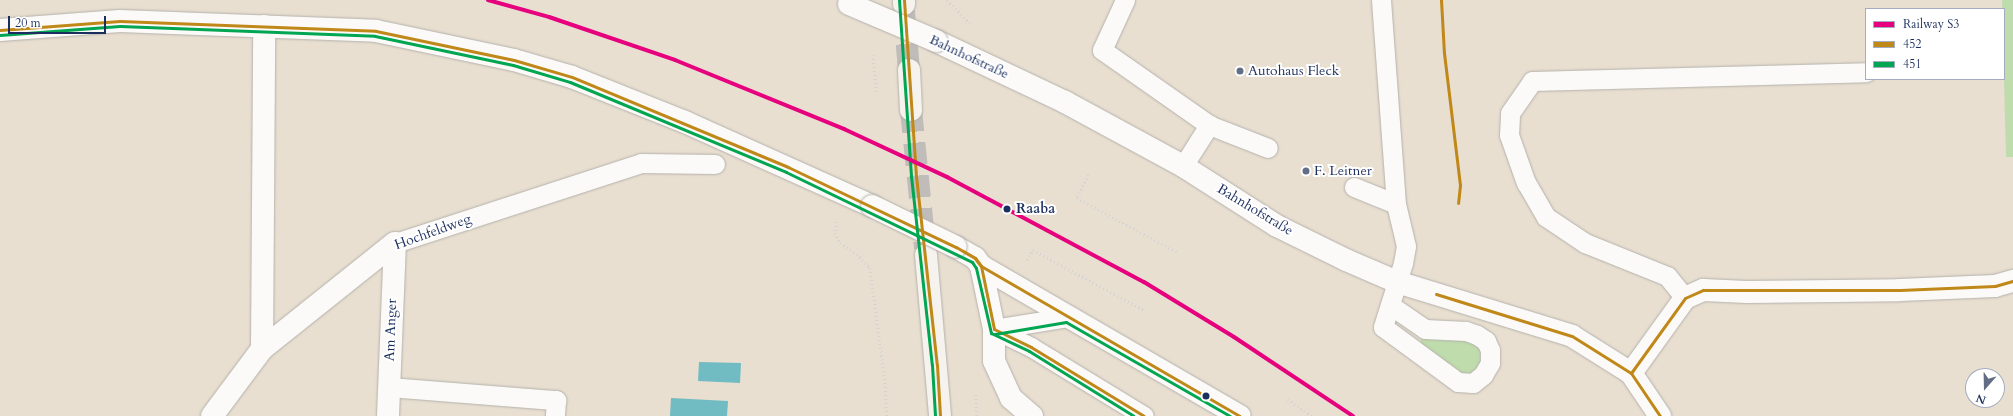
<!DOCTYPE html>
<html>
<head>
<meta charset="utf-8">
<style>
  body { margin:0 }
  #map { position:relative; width:2013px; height:416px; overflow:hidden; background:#e8dfd0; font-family:Cardo,serif }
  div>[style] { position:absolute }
  .green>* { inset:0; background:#bfdcac }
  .water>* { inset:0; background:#71bbc2 }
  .secondary-tunnel>* { height:22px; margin-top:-11px; transform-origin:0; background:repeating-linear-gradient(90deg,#bfbcb9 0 22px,transparent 0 33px) }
  .path>* { height:2.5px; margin-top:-1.25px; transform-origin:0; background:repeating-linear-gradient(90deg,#d4d2d2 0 1px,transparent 0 4px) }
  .roads { filter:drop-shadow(0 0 1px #b4b1ac) drop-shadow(0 0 1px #b4b1ac) }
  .service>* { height:19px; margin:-9.5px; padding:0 9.5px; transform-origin:9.5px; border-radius:9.5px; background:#fcfaf8 }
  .minor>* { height:22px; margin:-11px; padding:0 11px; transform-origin:11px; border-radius:11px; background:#fcfaf8 }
  .tertiary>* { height:22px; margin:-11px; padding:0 11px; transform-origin:11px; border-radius:11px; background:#fcfaf8 }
  .secondary>* { height:22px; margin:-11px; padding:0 11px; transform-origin:11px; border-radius:11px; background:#f6f2ed }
  .bridges { filter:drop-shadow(0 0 1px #b4b1ac) drop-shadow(0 0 1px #b4b1ac) }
  .minor-bridge>* { height:22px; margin:-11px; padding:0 11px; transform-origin:11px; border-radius:11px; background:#fcfaf8 }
  .tertiary-bridge>* { height:22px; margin:-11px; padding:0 11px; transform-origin:11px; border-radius:11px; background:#fcfaf8 }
  .bus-1>* { height:3px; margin:-1.5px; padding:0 1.5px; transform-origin:1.5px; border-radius:1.5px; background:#c08818 }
  .bus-2>* { height:3px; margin:-1.5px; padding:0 1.5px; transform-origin:1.5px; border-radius:1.5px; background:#00a651 }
  .rail-1>* { height:4px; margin:-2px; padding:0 2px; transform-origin:2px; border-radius:2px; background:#e6007e }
  .dots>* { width:11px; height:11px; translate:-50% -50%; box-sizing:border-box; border:2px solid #fff; border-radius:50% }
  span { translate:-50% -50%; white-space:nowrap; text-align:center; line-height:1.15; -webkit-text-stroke:4px #fff; paint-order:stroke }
  .street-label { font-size:14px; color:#1b2f5e }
  .poi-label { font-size:14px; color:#1b2f5e }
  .left { translate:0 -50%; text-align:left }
  .stop-label { font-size:14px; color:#1b2f5e; font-weight:700 }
  .legend { position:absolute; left:1865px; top:8px; width:140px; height:72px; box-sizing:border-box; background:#fff; border:1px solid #a4acbf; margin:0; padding:5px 7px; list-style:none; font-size:12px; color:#1b2f5e }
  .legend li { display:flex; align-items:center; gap:8px; height:20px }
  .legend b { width:20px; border:1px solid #a4acbf }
  .north { position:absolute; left:1965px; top:368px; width:40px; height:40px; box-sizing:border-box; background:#fff; border:1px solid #a4acbf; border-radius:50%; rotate:200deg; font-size:11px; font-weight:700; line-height:16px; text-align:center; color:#1b2f5e }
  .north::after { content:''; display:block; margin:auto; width:14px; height:18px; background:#636d86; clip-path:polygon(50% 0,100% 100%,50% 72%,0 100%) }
  .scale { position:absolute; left:8px; top:16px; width:98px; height:18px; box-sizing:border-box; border:2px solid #1b2f5e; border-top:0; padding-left:5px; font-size:12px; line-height:14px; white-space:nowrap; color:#1b2f5e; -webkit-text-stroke:3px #fff; paint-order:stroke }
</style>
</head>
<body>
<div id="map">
  <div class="green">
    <i style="clip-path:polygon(2002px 0,2013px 0,2013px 157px,2006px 157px)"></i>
    <i style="clip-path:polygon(1427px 336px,1465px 337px,1480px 348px,1480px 364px,1471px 373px,1462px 374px,1420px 345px,1421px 339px)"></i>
  </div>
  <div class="water">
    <i style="clip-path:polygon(699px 362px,741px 363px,740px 383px,698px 381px)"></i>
    <i style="clip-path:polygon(671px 398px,728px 401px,727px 416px,670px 416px)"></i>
  </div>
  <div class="secondary-tunnel">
    <i style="left:904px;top:11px;width:59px;rotate:85.2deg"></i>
    <i style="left:911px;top:110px;width:139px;rotate:84.2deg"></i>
  </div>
  <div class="path">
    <i style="left:947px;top:0;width:34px;rotate:45deg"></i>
    <i style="left:873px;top:55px;width:40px;rotate:84.3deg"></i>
    <i style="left:1089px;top:175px;width:26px;rotate:118deg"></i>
    <i style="left:1077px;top:198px;width:116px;rotate:28.3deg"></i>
    <i style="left:837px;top:222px;width:11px;rotate:100deg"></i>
    <i style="left:835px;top:233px;width:11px;rotate:63deg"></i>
    <i style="left:840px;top:243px;width:20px;rotate:33deg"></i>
    <i style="left:857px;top:254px;width:19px;rotate:47deg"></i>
    <i style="left:870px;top:268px;width:112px;rotate:82.3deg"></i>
    <i style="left:885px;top:379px;width:37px;rotate:87deg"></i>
    <i style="left:1027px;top:260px;width:12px;rotate:-59deg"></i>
    <i style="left:1033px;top:250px;width:126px;rotate:28.4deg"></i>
    <i style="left:976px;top:395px;width:21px;rotate:87deg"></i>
    <i style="left:1288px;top:399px;width:29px;rotate:36deg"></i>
  </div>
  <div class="roads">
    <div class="service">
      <i style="left:1125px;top:0;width:55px;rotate:114.7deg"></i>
      <i style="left:1102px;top:50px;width:131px;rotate:35deg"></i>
      <i style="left:1381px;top:0;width:205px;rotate:85.8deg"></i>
      <i style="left:1396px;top:204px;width:43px;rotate:76.6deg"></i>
      <i style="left:1406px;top:246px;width:17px;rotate:100deg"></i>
      <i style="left:1403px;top:263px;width:67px;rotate:107.4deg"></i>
      <i style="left:1383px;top:327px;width:93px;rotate:36.3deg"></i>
      <i style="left:1458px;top:382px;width:15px;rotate:4deg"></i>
      <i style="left:1473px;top:383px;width:13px;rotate:-39deg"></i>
      <i style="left:1483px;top:375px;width:14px;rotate:-60deg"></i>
      <i style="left:1490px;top:363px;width:13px;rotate:-90deg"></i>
      <i style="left:1490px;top:350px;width:10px;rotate:-114deg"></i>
      <i style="left:1486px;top:341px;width:11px;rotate:-146deg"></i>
      <i style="left:1477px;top:335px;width:12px;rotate:-160deg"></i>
      <i style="left:1466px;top:331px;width:41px;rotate:-177.2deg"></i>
      <i style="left:1425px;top:329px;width:42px;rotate:-145.6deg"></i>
      <i style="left:1183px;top:166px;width:49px;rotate:-57.6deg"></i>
      <i style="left:1209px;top:125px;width:63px;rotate:21.3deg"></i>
      <i style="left:1354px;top:187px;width:45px;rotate:22deg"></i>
      <i style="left:395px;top:243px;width:259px;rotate:-18deg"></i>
      <i style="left:641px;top:163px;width:74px;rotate:0.8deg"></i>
      <i style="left:1685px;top:298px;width:28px;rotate:-129deg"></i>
      <i style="left:1667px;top:276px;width:88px;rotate:-158.1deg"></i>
      <i style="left:1585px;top:243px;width:47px;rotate:-146.3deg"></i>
      <i style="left:1546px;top:217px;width:39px;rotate:-120deg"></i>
      <i style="left:1526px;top:183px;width:51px;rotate:-109.5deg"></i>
      <i style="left:1509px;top:135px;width:22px;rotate:-87deg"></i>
      <i style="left:1510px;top:113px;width:39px;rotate:-55deg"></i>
      <i style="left:1532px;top:81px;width:334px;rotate:-1.5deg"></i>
      <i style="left:994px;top:329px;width:41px;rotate:25.9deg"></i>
      <i style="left:1031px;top:347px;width:132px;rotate:31.4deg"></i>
      <i style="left:994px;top:329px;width:74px;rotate:-9.3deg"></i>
      <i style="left:389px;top:387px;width:168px;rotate:4.5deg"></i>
      <i style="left:556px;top:400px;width:16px;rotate:94deg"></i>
    </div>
    <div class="minor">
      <i style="left:0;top:30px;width:120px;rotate:-4.3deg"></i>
      <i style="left:120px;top:21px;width:256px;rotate:2.2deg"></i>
      <i style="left:376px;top:31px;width:141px;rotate:11.9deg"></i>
      <i style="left:514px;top:60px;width:60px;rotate:16.3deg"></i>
      <i style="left:572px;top:77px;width:122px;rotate:21.7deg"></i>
      <i style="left:685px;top:122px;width:205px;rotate:24.2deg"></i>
      <i style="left:956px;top:247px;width:22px;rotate:30deg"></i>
      <i style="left:975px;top:258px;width:10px;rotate:53deg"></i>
      <i style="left:981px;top:266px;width:299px;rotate:30.1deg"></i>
      <i style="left:981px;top:266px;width:64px;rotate:78.3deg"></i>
      <i style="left:994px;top:329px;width:32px;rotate:90deg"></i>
      <i style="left:994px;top:361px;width:41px;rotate:65.3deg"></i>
      <i style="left:1011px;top:398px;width:28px;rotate:41deg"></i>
      <i style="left:262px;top:349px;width:323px;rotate:-89.6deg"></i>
      <i style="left:1631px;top:373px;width:92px;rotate:-54.2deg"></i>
      <i style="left:1685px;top:298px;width:20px;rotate:-24deg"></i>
      <i style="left:1703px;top:290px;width:44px;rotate:2.6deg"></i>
      <i style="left:1747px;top:292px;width:153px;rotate:-0.7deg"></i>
      <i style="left:1900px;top:290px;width:95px;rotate:-2.4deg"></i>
      <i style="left:1995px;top:286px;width:19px;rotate:-16deg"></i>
      <i style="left:212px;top:416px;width:84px;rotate:-53.3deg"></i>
      <i style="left:262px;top:349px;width:170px;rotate:-38.6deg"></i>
      <i style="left:388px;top:416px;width:173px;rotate:-87.7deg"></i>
    </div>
    <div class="tertiary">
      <i style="left:936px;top:41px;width:143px;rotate:25.3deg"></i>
      <i style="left:1065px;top:102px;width:134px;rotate:28.5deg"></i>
      <i style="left:1183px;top:166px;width:112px;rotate:32.6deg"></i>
      <i style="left:1277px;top:226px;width:77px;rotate:26.2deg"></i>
      <i style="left:1346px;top:260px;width:56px;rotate:23.3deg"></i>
      <i style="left:1397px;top:282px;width:183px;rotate:17.1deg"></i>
      <i style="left:1572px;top:336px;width:70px;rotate:32.1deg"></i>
      <i style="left:1631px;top:373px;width:52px;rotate:56deg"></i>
    </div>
    <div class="secondary">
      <i style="left:904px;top:0;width:4px;rotate:90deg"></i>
      <i style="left:909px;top:70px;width:40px;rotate:87.1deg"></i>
      <i style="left:926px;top:255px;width:162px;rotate:85deg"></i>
    </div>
  </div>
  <div class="bridges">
    <div class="minor-bridge">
      <i style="left:872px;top:206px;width:93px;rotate:26deg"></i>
    </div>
    <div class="tertiary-bridge">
      <i style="left:849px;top:4px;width:95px;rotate:23deg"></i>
    </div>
  </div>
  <div class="bus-1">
    <i style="left:904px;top:0;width:176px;rotate:86.1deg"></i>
    <i style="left:916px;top:176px;width:190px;rotate:83.7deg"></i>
    <i style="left:937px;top:365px;width:51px;rotate:86.6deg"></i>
    <i style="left:1441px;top:0;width:53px;rotate:86.8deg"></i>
    <i style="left:1444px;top:53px;width:133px;rotate:83.1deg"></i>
    <i style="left:1460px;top:185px;width:18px;rotate:96deg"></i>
    <i style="left:0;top:30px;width:120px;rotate:-4.3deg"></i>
    <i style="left:120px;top:21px;width:256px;rotate:2.2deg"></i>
    <i style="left:376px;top:31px;width:141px;rotate:11.9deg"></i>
    <i style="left:514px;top:60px;width:60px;rotate:16.3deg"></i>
    <i style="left:572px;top:77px;width:234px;rotate:22.6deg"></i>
    <i style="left:788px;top:167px;width:186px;rotate:25.5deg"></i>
    <i style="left:956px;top:247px;width:22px;rotate:30deg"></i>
    <i style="left:975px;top:258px;width:10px;rotate:53deg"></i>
    <i style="left:981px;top:266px;width:299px;rotate:30.1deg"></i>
    <i style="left:963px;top:251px;width:14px;rotate:30deg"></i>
    <i style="left:975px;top:258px;width:10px;rotate:53deg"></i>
    <i style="left:981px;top:266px;width:64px;rotate:78.3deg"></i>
    <i style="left:994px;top:329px;width:41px;rotate:25.9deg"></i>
    <i style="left:1031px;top:347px;width:132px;rotate:31.4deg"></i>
    <i style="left:1436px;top:294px;width:142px;rotate:17.2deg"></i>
    <i style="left:1572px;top:336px;width:70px;rotate:32.1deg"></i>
    <i style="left:1631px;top:373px;width:52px;rotate:56deg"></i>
    <i style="left:1631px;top:373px;width:92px;rotate:-54.2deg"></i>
    <i style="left:1685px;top:298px;width:20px;rotate:-24deg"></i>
    <i style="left:1703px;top:290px;width:197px"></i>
    <i style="left:1900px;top:290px;width:95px;rotate:-2.4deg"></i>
    <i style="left:1995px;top:286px;width:19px;rotate:-16deg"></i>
  </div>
  <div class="bus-2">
    <i style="left:899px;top:0;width:176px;rotate:86.1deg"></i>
    <i style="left:911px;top:176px;width:190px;rotate:83.7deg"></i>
    <i style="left:932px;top:365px;width:51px;rotate:86.6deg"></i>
    <i style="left:0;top:35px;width:120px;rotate:-4.3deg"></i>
    <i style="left:120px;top:26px;width:255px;rotate:2.2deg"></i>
    <i style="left:375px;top:36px;width:141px;rotate:11.9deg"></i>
    <i style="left:513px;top:65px;width:59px;rotate:16.6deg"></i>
    <i style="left:570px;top:82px;width:234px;rotate:22.6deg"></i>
    <i style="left:786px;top:172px;width:207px;rotate:25.8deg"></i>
    <i style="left:972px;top:262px;width:7px;rotate:56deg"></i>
    <i style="left:976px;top:268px;width:67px;rotate:77deg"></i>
    <i style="left:991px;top:333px;width:42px;rotate:25.3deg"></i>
    <i style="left:1029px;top:351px;width:123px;rotate:31.8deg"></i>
    <i style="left:995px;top:334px;width:72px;rotate:-9.6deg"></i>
    <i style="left:1066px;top:322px;width:189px;rotate:29.8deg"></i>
  </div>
  <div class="rail-1">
    <i style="left:488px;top:0;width:63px;rotate:15.6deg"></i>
    <i style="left:549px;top:17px;width:133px;rotate:18.8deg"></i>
    <i style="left:675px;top:60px;width:183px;rotate:22.2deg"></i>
    <i style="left:844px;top:129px;width:114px;rotate:25deg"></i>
    <i style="left:947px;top:177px;width:223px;rotate:28.1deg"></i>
    <i style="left:1144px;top:282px;width:105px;rotate:31.4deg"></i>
    <i style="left:1234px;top:337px;width:143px;rotate:33.6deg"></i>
  </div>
  <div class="dots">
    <i style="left:1240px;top:71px;background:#636d86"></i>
    <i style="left:1306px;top:171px;background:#636d86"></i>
    <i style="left:1007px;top:209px;background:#1b2f5e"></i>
    <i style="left:1206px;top:396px;background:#1b2f5e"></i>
  </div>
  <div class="street-label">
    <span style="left:969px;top:57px;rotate:25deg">Bahnhofstraße</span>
    <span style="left:1255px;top:210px;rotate:31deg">Bahnhofstraße</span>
    <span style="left:433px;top:232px;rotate:-20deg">Hochfeldweg</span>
    <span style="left:391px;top:330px;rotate:-88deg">Am Anger</span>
  </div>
  <div class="poi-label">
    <span class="left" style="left:1248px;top:71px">Autohaus Fleck</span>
    <span class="left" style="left:1314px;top:171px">F. Leitner</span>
  </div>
  <div class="stop-label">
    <span class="left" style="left:1016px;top:209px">Raaba</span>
  </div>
  <ul class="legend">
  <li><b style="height:5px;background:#e6007e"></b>Railway S3</li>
  <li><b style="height:5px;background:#c08818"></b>452</li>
  <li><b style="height:5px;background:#00a651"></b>451</li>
  </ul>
  <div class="north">N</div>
  <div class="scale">20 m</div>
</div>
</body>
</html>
